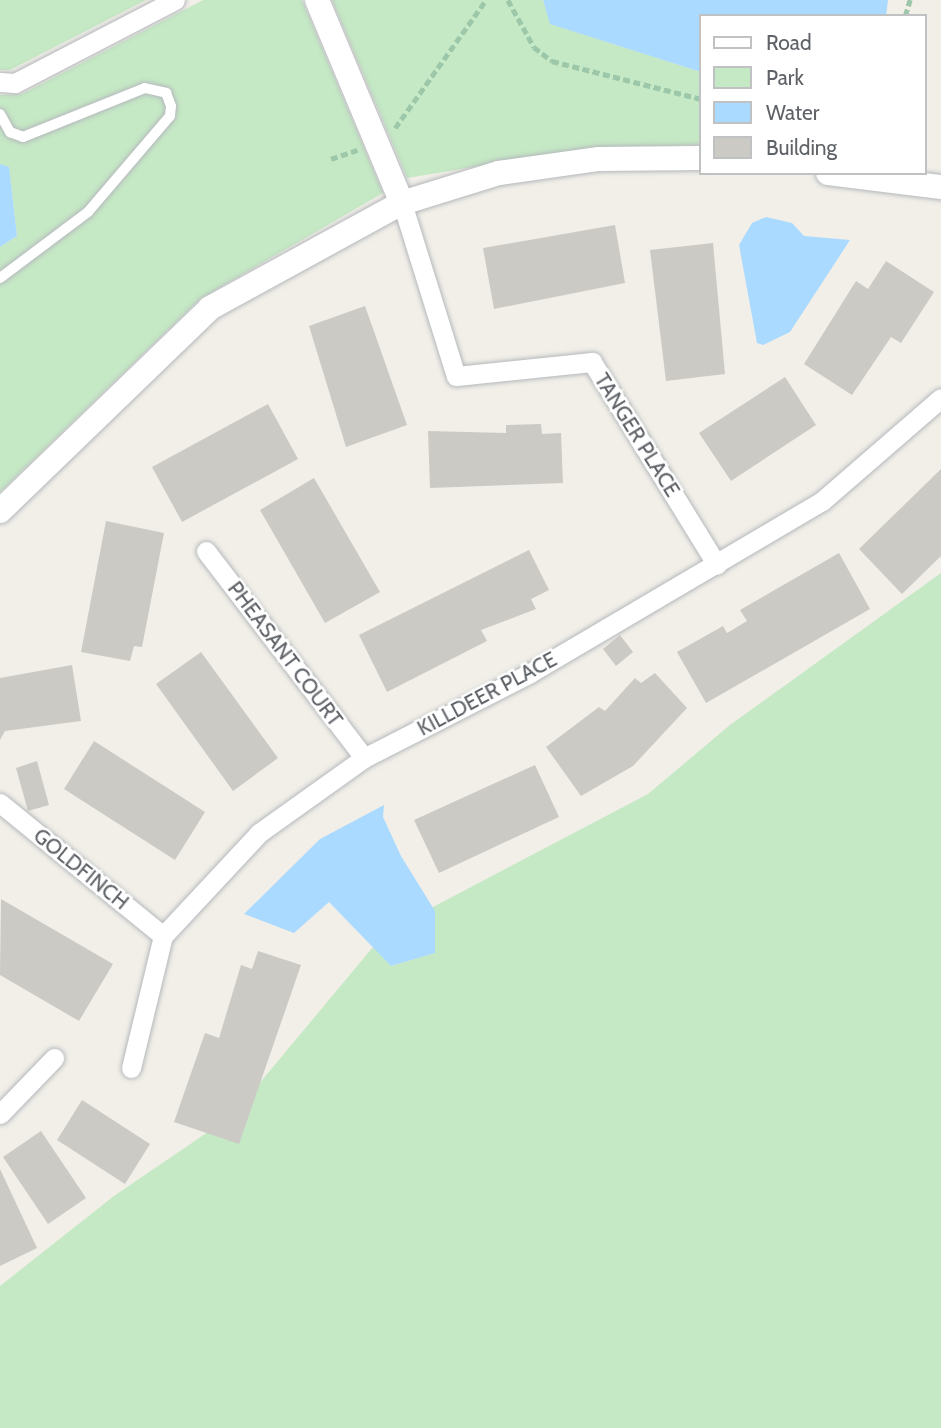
<!DOCTYPE html>
<html>
<head>
<meta charset="utf-8">
<style>
  body { margin:0 }
  #map { position:relative; width:941px; height:1428px; overflow:hidden; background:#f1efe8; font-family:Cabin,sans-serif }
  div>[style] { position:absolute }
  .green>* { inset:0; background:#c5e8c5 }
  .water>* { inset:0; background:#aadaff }
  .building>* { inset:0; background:#cccac5 }
  .path>* { height:4.5px; margin-top:-2.25px; transform-origin:0; background:repeating-linear-gradient(90deg,#9cc7a9 0 7px,transparent 0 10.5px) }
  .roads { filter:drop-shadow(0 0 2px #b5b8bc) drop-shadow(0 0 2px #b5b8bc) }
  .service>* { height:10px; margin:-5px; padding:0 5px; transform-origin:5px; border-radius:5px; background:#fff }
  .minor>* { height:19px; margin:-9.5px; padding:0 9.5px; transform-origin:9.5px; border-radius:9.5px; background:#fff }
  .tertiary>* { height:24px; margin:-12px; padding:0 12px; transform-origin:12px; border-radius:12px; background:#fff }
  span { translate:-50% -50%; white-space:nowrap; text-align:center; line-height:1.15; -webkit-text-stroke:5px #fff; paint-order:stroke }
  .street-label { font-size:21px; color:#5f6368 }
  .legend { position:absolute; left:699px; top:14px; width:228px; height:161px; box-sizing:border-box; background:#fff; border:2px solid #bfc1c3; margin:0; padding:9px 12px; list-style:none; font-size:21px; color:#5f6368 }
  .legend li { display:flex; align-items:center; gap:14px; height:35px }
  .legend b { width:35px; border:2px solid #bfc1c3 }
</style>
</head>
<body>
<div id="map">
  <div class="green">
    <i style="clip-path:polygon(0 0,146px 0,10px 70px,0 70px)"></i>
    <i style="clip-path:polygon(203px 0,302px 0,383px 193px,200px 299px,0 492px,0 247px,17px 236px,9px 168px,0 164px,0 95px,22px 94px)"></i>
    <i style="clip-path:polygon(332px 0,543px 0,551px 24px,701px 72px,701px 145px,596px 147px,407px 178px)"></i>
    <i style="clip-path:polygon(941px 573px,941px 1428px,0 1428px,0 1286px,114px 1196px,233px 1115px,373px 947px,391px 966px,434px 953px,433px 907px,648px 794px,730px 725px)"></i>
  </div>
  <div class="water">
    <i style="clip-path:polygon(543px 0,888px 0,886px 16px,701px 16px,701px 72px,550px 24px)"></i>
    <i style="clip-path:polygon(0 164px,9px 167px,17px 236px,0 247px)"></i>
    <i style="clip-path:polygon(766px 217px,792px 223px,804px 236px,850px 240px,790px 332px,763px 345px,757px 343px,739px 245px,752px 223px)"></i>
    <i style="clip-path:polygon(384px 805px,383px 817px,401px 856px,435px 911px,435px 953px,391px 966px,329px 902px,294px 933px,244px 914px,320px 839px)"></i>
  </div>
  <div class="building">
    <i style="clip-path:polygon(615px 225px,625px 283px,494px 309px,483px 248px)"></i>
    <i style="clip-path:polygon(713px 243px,725px 374px,666px 381px,650px 250px)"></i>
    <i style="clip-path:polygon(886px 261px,934px 292px,901px 343px,891px 337px,852px 395px,804px 364px,856px 281px,868px 289px)"></i>
    <i style="clip-path:polygon(365px 306px,407px 425px,346px 447px,309px 326px)"></i>
    <i style="clip-path:polygon(785px 377px,816px 425px,731px 481px,699px 433px)"></i>
    <i style="clip-path:polygon(268px 404px,298px 459px,182px 522px,152px 467px)"></i>
    <i style="clip-path:polygon(541px 424px,542px 434px,561px 433px,563px 483px,430px 488px,428px 431px,506px 433px,506px 425px)"></i>
    <i style="clip-path:polygon(941px 469px,941px 556px,902px 594px,859px 549px)"></i>
    <i style="clip-path:polygon(314px 478px,380px 592px,325px 623px,260px 510px)"></i>
    <i style="clip-path:polygon(106px 521px,164px 533px,142px 647px,134px 646px,130px 661px,81px 652px)"></i>
    <i style="clip-path:polygon(529px 550px,549px 590px,531px 599px,536px 609px,481px 630px,487px 641px,387px 692px,359px 635px)"></i>
    <i style="clip-path:polygon(839px 553px,870px 609px,706px 703px,677px 652px,723px 626px,727px 633px,747px 621px,740px 610px)"></i>
    <i style="clip-path:polygon(620px 635px,633px 652px,616px 666px,603px 649px)"></i>
    <i style="clip-path:polygon(201px 652px,278px 758px,233px 791px,156px 684px)"></i>
    <i style="clip-path:polygon(72px 665px,81px 721px,5px 731px,0 740px,0 678px)"></i>
    <i style="clip-path:polygon(655px 673px,687px 708px,633px 766px,581px 796px,546px 747px,599px 707px,605px 711px,635px 678px,641px 683px)"></i>
    <i style="clip-path:polygon(94px 741px,205px 812px,175px 860px,64px 789px)"></i>
    <i style="clip-path:polygon(37px 761px,49px 805px,28px 811px,16px 768px)"></i>
    <i style="clip-path:polygon(535px 765px,559px 817px,439px 873px,414px 820px)"></i>
    <i style="clip-path:polygon(1px 899px,113px 964px,79px 1021px,0 975px)"></i>
    <i style="clip-path:polygon(258px 951px,301px 965px,239px 1144px,174px 1122px,205px 1033px,219px 1038px,241px 965px,252px 969px)"></i>
    <i style="clip-path:polygon(82px 1100px,150px 1144px,125px 1184px,57px 1140px)"></i>
    <i style="clip-path:polygon(41px 1131px,86px 1198px,48px 1224px,3px 1157px)"></i>
    <i style="clip-path:polygon(0 1169px,37px 1248px,0 1266px)"></i>
  </div>
  <div class="path">
    <i style="left:508px;top:0;width:54px;rotate:61deg"></i>
    <i style="left:534px;top:47px;width:23px;rotate:38deg"></i>
    <i style="left:552px;top:61px;width:154px;rotate:14.3deg"></i>
    <i style="left:905px;top:16px;width:17px;rotate:-73deg"></i>
    <i style="left:395px;top:128px;width:157px;rotate:-54.6deg"></i>
    <i style="left:331px;top:159px;width:28px;rotate:-19deg"></i>
  </div>
  <div class="roads">
    <div class="service">
      <i style="left:0;top:114px;width:21px;rotate:61deg"></i>
      <i style="left:10px;top:132px;width:14px;rotate:21deg"></i>
      <i style="left:23px;top:137px;width:131px;rotate:-21.9deg"></i>
      <i style="left:145px;top:88px;width:22px;rotate:13deg"></i>
      <i style="left:166px;top:93px;width:14px;rotate:69deg"></i>
      <i style="left:171px;top:106px;width:10px;rotate:96deg"></i>
      <i style="left:170px;top:116px;width:126px;rotate:130.5deg"></i>
      <i style="left:88px;top:212px;width:110px;rotate:143.1deg"></i>
    </div>
    <div class="minor">
      <i style="left:0;top:82px;width:15px;rotate:4deg"></i>
      <i style="left:15px;top:83px;width:180px;rotate:-27.4deg"></i>
      <i style="left:402px;top:203px;width:181px;rotate:72.7deg"></i>
      <i style="left:456px;top:376px;width:137px;rotate:-5.9deg"></i>
      <i style="left:592px;top:362px;width:238px;rotate:58.4deg"></i>
      <i style="left:206px;top:551px;width:260px;rotate:52.6deg"></i>
      <i style="left:0;top:803px;width:210px;rotate:39.2deg"></i>
      <i style="left:131px;top:1068px;width:136px;rotate:-76.4deg"></i>
      <i style="left:163px;top:936px;width:141px;rotate:-47deg"></i>
      <i style="left:259px;top:833px;width:129px;rotate:-35.5deg"></i>
      <i style="left:364px;top:758px;width:186px;rotate:-27.1deg"></i>
      <i style="left:530px;top:673px;width:339px;rotate:-30.5deg"></i>
      <i style="left:822px;top:501px;width:157px;rotate:-40.9deg"></i>
      <i style="left:0;top:1114px;width:78px;rotate:-46deg"></i>
    </div>
    <div class="tertiary">
      <i style="left:317px;top:0;width:220px;rotate:67.3deg"></i>
      <i style="left:828px;top:173px;width:114px;rotate:7.1deg"></i>
      <i style="left:0;top:511px;width:292px;rotate:-44deg"></i>
      <i style="left:210px;top:308px;width:219px;rotate:-28.7deg"></i>
      <i style="left:402px;top:203px;width:102px;rotate:-17.2deg"></i>
      <i style="left:499px;top:173px;width:101px;rotate:-8deg"></i>
      <i style="left:599px;top:159px;width:102px;rotate:-0.6deg"></i>
    </div>
  </div>
  <div class="street-label">
    <span style="left:637px;top:435px;rotate:58deg">TANGER PLACE</span>
    <span style="left:285px;top:654px;rotate:53deg">PHEASANT COURT</span>
    <span style="left:487px;top:694px;rotate:-28deg">KILLDEER PLACE</span>
    <span style="left:81px;top:869px;rotate:39deg">GOLDFINCH</span>
  </div>
  <ul class="legend">
  <li><b style="height:9px;background:#fff"></b>Road</li>
  <li><b style="height:19px;background:#c5e8c5"></b>Park</li>
  <li><b style="height:19px;background:#aadaff"></b>Water</li>
  <li><b style="height:19px;background:#cccac5"></b>Building</li>
  </ul>
</div>
</body>
</html>
